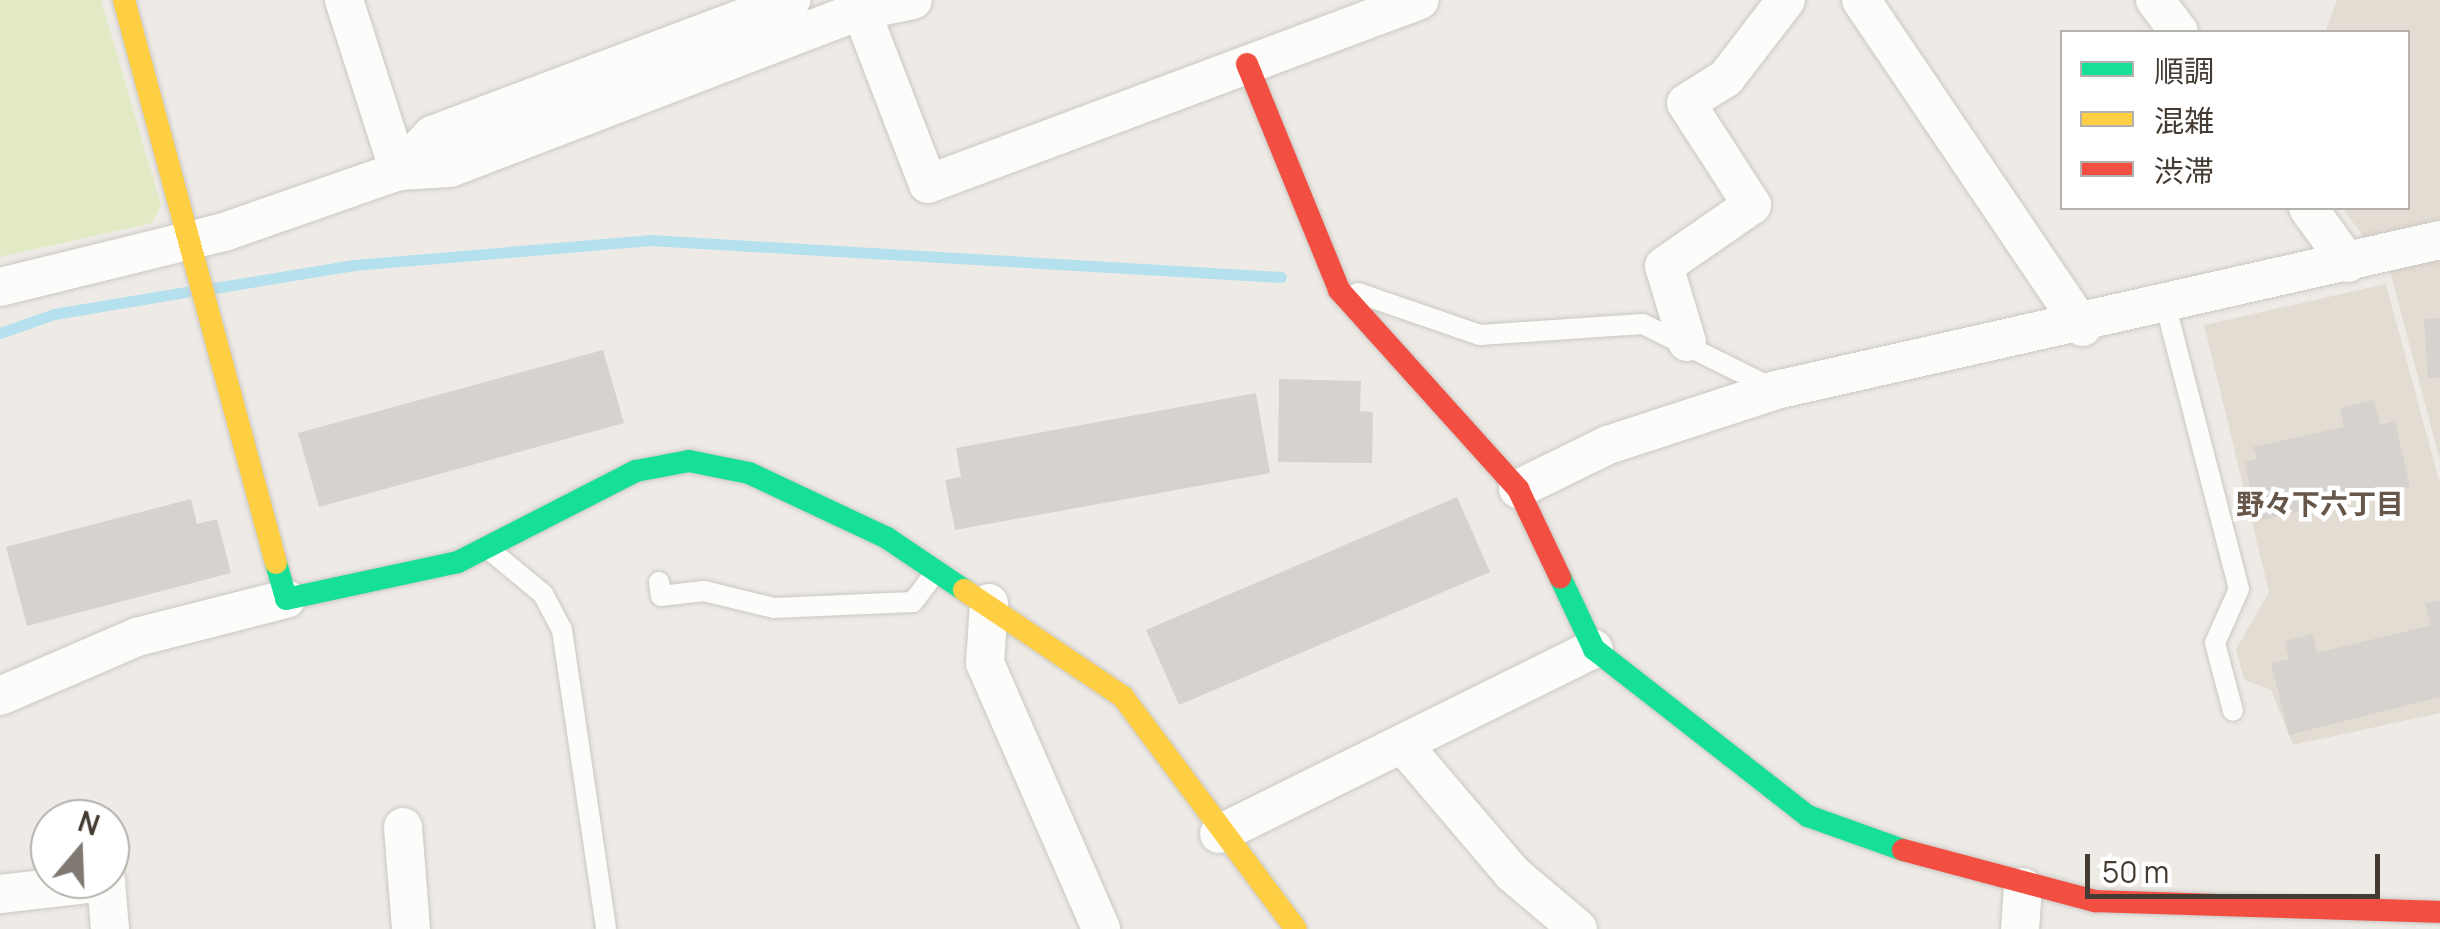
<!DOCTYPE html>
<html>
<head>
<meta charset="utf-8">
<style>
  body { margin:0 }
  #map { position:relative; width:2440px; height:929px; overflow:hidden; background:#eeebe6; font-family:Manrope,"Noto Sans JP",sans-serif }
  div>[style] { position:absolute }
  .residential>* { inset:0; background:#e3dcd3 }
  .green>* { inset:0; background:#e1eac5 }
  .stream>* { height:11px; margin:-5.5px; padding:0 5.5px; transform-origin:5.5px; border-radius:5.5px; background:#b5e0ee }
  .building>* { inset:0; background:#d6d2cd }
  .roads { filter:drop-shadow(0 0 2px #cbc7c3) drop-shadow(0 0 2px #cbc7c3) }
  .lane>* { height:20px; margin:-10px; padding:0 10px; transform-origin:10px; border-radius:10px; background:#fcfcfb }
  .street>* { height:38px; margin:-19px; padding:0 19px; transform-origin:19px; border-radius:19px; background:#fcfcfb }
  .fast>* { height:22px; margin:-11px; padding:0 11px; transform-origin:11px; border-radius:11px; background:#16e098 }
  .slow>* { height:22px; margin:-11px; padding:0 11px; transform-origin:11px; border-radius:11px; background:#ffcf43 }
  .jam>* { height:22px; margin:-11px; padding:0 11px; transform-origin:11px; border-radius:11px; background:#f24e42 }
  span { translate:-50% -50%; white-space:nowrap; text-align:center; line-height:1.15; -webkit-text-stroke:9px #fff; paint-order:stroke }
  .neighbourhood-label { font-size:28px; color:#67574a; font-weight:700 }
  .legend { position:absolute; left:2060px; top:30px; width:350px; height:180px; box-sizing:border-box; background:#fff; border:2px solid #b4b1ad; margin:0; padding:12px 18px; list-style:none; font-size:30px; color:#443b33 }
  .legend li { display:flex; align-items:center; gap:20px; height:50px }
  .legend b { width:50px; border:2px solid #b4b1ad }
  .north { position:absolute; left:30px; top:799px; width:100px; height:100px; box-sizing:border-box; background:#fff; border:2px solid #b4b1ad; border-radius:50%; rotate:19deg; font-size:28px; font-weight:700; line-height:40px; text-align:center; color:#443b33 }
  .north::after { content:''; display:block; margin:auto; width:35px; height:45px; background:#807972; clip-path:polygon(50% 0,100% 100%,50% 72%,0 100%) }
  .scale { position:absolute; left:2085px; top:854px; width:295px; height:45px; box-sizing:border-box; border:5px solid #443b33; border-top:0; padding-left:12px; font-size:30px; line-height:35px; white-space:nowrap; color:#443b33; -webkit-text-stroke:8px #fff; paint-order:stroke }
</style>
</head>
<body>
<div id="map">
  <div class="residential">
    <i style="clip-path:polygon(2337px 0,2440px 0,2440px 220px,2366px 240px,2342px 208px,2408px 208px,2408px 32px,2325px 32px)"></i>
    <i style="clip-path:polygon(2440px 259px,2440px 461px,2390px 271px)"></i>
    <i style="clip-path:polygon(2386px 284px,2440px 484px,2440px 713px,2293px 745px,2271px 690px,2244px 680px,2236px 649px,2269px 592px,2204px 325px)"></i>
  </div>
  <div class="green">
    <i style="clip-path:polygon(0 0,101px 0,161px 205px,152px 223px,0 257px)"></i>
  </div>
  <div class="stream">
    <i style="left:214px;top:288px;width:142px;rotate:-9.3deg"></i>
    <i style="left:354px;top:265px;width:296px;rotate:-4.8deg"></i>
    <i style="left:649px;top:240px;width:633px;rotate:3.35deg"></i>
    <i style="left:0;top:333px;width:57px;rotate:-19.4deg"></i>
    <i style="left:54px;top:314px;width:134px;rotate:-9.5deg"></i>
  </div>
  <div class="building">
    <i style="clip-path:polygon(2440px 318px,2440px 378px,2428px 378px,2424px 319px)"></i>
    <i style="clip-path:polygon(603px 350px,624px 423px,319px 507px,298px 433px)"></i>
    <i style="clip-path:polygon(1279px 379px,1361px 381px,1360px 411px,1373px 412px,1372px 463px,1278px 462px)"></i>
    <i style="clip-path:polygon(1256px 393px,1270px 473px,955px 530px,945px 480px,961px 477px,956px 448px)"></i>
    <i style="clip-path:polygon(2374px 400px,2380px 425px,2395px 421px,2410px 487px,2257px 521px,2245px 462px,2257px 459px,2253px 447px,2344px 427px,2340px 408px)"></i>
    <i style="clip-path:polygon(1457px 497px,1490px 572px,1179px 705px,1146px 630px)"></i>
    <i style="clip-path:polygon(191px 499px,197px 524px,217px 519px,231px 573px,27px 626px,6px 547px)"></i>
    <i style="clip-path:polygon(2440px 600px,2440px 697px,2289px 735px,2271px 663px,2289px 659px,2285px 641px,2312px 634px,2317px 653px,2431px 625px,2425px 603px)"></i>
  </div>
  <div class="roads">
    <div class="lane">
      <i style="left:1358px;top:293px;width:129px;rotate:19deg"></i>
      <i style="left:1480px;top:335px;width:163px;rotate:-3.9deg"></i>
      <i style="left:1643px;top:324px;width:146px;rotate:26.4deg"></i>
      <i style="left:2166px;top:307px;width:291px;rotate:75.5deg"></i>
      <i style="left:2239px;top:589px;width:59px;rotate:114deg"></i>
      <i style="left:2215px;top:643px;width:70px;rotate:75.2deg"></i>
      <i style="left:491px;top:551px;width:67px;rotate:39.6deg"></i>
      <i style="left:543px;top:594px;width:41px;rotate:62.2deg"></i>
      <i style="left:562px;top:630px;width:302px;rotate:81.6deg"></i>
      <i style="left:659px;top:582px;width:14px;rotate:82deg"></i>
      <i style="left:661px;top:596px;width:43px;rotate:-6.6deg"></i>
      <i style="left:704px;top:591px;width:72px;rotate:13.7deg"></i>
      <i style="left:774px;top:608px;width:139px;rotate:-2.5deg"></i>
      <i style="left:913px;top:602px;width:38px;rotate:-53deg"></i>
    </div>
    <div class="street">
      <i style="left:344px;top:0;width:180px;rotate:72.2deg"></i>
      <i style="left:857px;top:0;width:197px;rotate:68.9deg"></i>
      <i style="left:928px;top:184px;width:525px;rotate:-20.5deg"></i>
      <i style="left:1861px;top:0;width:395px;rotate:55.9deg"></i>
      <i style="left:2155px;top:0;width:40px;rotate:53deg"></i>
      <i style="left:399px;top:171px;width:49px;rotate:-47.5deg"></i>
      <i style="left:432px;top:135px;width:384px;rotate:-20.6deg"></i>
      <i style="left:2308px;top:208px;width:68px;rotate:54deg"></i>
      <i style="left:0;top:287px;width:231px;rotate:-13.8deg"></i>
      <i style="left:224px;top:232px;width:185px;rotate:-19.2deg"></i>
      <i style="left:399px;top:171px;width:51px;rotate:-3.4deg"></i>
      <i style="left:450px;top:168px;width:439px;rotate:-21deg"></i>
      <i style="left:860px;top:11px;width:54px;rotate:-11.7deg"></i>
      <i style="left:1687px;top:342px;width:79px;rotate:-106.8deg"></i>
      <i style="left:1664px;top:266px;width:107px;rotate:-34.7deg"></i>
      <i style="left:1752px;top:205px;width:121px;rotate:-122.9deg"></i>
      <i style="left:1686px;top:103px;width:47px;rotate:-32deg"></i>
      <i style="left:1726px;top:78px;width:98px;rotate:-52.4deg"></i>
      <i style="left:1518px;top:489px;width:100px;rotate:-26.1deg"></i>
      <i style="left:1608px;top:445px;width:177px;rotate:-18.1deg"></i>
      <i style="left:1776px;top:390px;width:681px;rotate:-12.73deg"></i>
      <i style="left:989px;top:603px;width:60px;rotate:93.8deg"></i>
      <i style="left:985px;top:663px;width:290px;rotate:66.4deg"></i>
      <i style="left:0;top:696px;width:149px;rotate:-23.3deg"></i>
      <i style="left:137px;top:637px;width:154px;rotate:-14.3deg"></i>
      <i style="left:1404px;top:746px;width:168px;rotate:49.6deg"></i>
      <i style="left:1513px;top:874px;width:85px;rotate:40.2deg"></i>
      <i style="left:403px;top:827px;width:102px;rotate:85.5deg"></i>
      <i style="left:1219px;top:834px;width:418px;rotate:-26.3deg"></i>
      <i style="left:0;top:894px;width:107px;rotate:-6.5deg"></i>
      <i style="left:106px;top:882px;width:47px;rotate:85.1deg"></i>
      <i style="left:2020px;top:929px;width:42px;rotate:-85.9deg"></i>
    </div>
    <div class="fast">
      <i style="left:276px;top:563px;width:37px;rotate:74deg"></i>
      <i style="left:286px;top:599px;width:176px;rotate:-12.1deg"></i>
      <i style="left:458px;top:562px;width:200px;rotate:-27.1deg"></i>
      <i style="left:636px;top:471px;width:54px;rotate:-10.7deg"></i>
      <i style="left:689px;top:461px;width:61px;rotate:11.3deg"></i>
      <i style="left:749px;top:473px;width:153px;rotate:25.2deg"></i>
      <i style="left:887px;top:538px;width:93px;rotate:34deg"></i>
      <i style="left:1560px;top:577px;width:80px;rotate:64.7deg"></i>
      <i style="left:1594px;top:649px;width:271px;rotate:38deg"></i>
      <i style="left:1808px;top:816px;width:101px;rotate:19.7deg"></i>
    </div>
    <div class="slow">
      <i style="left:124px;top:0;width:583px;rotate:74.89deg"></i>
      <i style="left:964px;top:590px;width:192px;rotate:33.9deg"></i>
      <i style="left:1123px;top:697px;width:289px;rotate:53.3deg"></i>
    </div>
    <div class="jam">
      <i style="left:1247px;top:64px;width:244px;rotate:67.8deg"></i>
      <i style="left:1339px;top:290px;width:268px;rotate:48deg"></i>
      <i style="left:1518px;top:489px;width:98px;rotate:64.5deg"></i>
      <i style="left:1903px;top:850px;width:199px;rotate:14.9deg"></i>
      <i style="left:2095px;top:901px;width:345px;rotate:1.8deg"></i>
    </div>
  </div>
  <div class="neighbourhood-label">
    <span style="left:2320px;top:503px">野々下六丁目</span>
  </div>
  <ul class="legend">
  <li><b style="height:12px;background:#16e098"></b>順調</li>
  <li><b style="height:12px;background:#ffcf43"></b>混雑</li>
  <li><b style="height:12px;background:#f24e42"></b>渋滞</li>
  </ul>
  <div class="north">N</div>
  <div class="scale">50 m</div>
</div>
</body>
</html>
